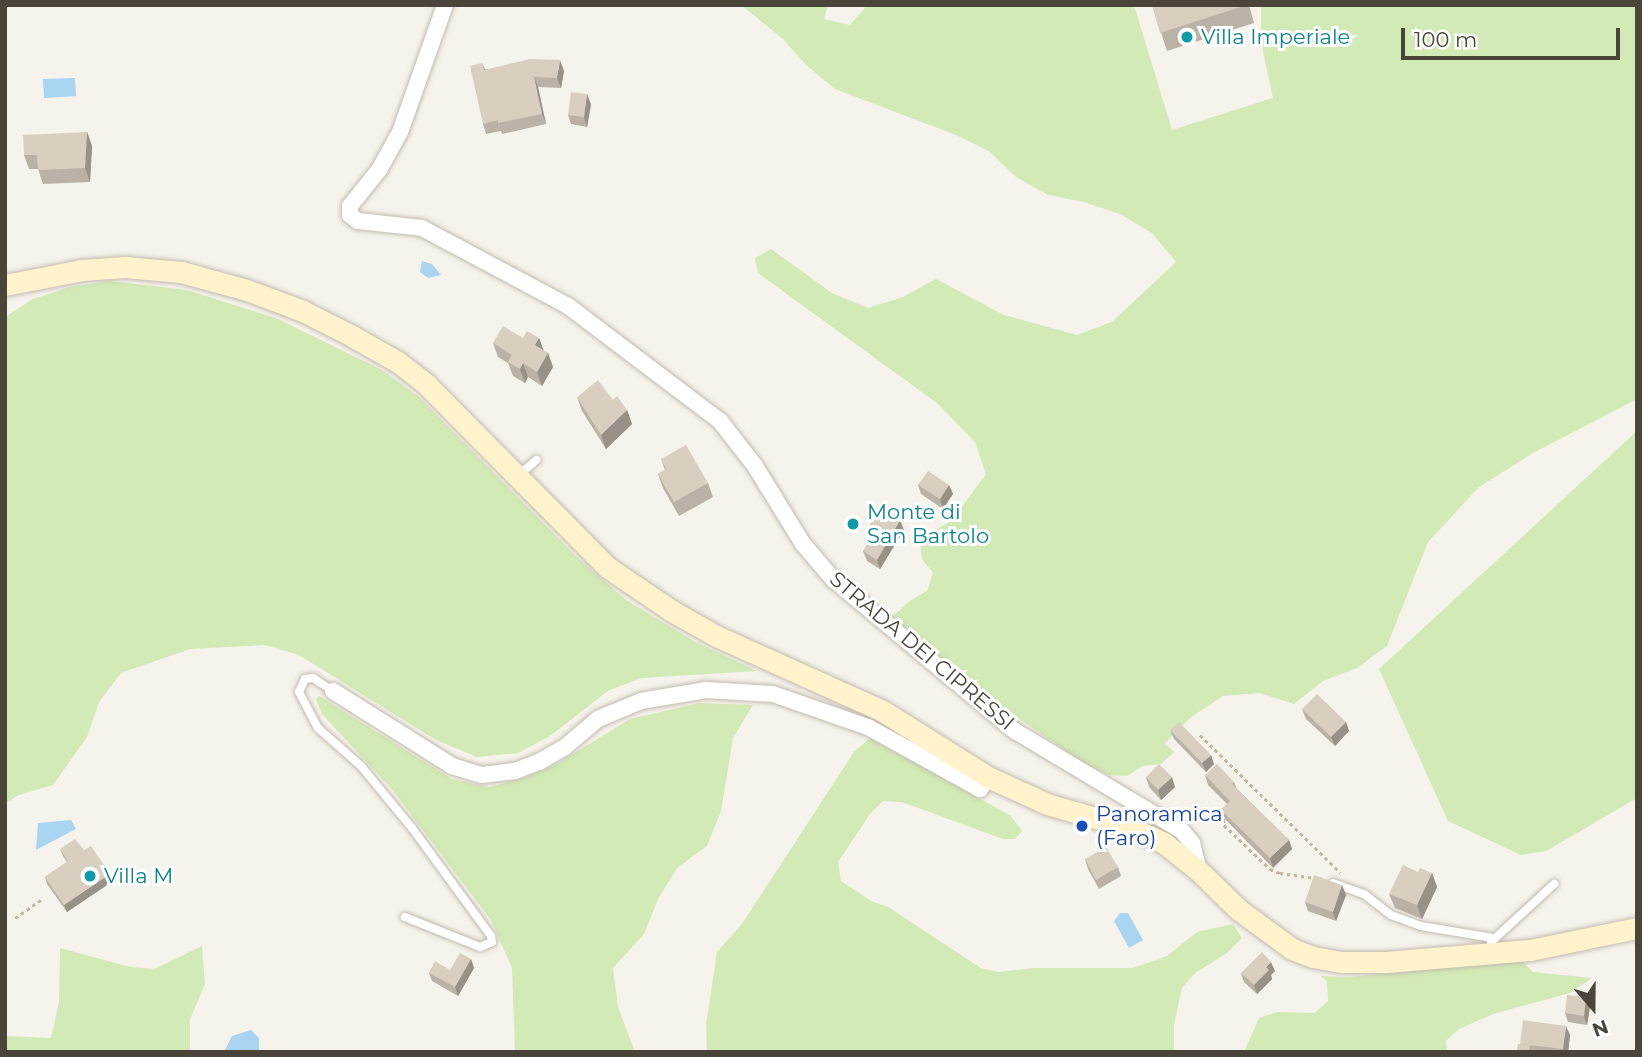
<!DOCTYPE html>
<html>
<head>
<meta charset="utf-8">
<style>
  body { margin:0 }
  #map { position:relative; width:1642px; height:1057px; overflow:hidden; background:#f6f3ec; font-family:Montserrat,sans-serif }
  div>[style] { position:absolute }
  .green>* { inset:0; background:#d2eab5 }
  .water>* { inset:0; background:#a9d4f2 }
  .path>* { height:2.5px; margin-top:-1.25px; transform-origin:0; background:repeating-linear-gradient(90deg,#c4b79f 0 3.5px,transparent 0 7px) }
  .roads { filter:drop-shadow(0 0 2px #c2bbae) drop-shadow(0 0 2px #c2bbae) }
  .lane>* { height:8px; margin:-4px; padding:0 4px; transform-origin:4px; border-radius:4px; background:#fff }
  .street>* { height:16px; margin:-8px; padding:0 8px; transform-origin:8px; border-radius:8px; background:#fff }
  .secondary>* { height:21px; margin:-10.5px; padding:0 10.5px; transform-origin:10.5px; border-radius:10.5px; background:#fff3cd }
  .wall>* { inset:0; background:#bab2a6 }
  .shaded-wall>* { inset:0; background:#979187 }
  .building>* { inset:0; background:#d8cfc1 }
  .dots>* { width:19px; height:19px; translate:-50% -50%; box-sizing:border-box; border:4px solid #fff; border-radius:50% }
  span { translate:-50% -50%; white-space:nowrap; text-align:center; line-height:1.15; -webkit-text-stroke:6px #fff; paint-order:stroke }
  .culture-label { font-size:21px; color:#0d838f }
  .left { translate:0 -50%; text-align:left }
  .street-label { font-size:21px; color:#4b4439 }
  .transit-label { font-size:21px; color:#164399 }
  .frame { position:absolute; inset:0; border:7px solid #4b4439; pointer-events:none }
  .north { position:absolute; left:1558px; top:973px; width:70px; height:70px; -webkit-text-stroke:5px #fff; paint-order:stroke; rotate:160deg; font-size:19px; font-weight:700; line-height:28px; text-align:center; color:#4b4439 }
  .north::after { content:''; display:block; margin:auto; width:24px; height:32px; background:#4b4439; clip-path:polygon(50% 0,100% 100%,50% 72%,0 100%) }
  .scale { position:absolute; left:1401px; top:28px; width:219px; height:32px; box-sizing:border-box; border:4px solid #4b4439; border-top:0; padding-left:9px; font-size:21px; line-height:24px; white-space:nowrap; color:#4b4439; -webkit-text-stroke:5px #fff; paint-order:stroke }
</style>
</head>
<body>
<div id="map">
  <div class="green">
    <i style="clip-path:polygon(741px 5px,828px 5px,824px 19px,850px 25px,867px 5px,1134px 5px,1172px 130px,1273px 98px,1261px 42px,1261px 5px,1637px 5px,1637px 399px,1533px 453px,1479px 487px,1428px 542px,1387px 646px,1357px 668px,1323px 681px,1294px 704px,1260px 693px,1223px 696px,1191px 717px,1165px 743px,1174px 752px,1161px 764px,1142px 766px,1127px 776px,1109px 775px,1082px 762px,997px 703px,892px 617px,911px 600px,927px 591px,933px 573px,922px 559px,920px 540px,952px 520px,986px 474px,975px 442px,937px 403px,758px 273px,755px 258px,771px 249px,832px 293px,868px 308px,903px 297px,936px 279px,1004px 315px,1077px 335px,1112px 322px,1176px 262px,1152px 233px,1120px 214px,1084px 202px,1048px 195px,1016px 177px,989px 151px,956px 135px,835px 89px,807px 66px,783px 39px)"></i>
    <i style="clip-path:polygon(110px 281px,187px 290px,278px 319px,382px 370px,418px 396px,578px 558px,626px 600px,697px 643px,757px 671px,641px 678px,608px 691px,550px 736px,518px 753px,477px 757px,436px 740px,299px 655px,265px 645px,190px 649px,121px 673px,99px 702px,87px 737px,53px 785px,19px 795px,5px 803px,5px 317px,33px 299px,70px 287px)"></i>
    <i style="clip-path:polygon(1637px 431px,1637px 798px,1546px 851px,1521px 855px,1448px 821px,1379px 669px)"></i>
    <i style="clip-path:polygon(319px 696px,452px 779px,489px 787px,527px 777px,555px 765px,630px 719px,699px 703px,753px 705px,733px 738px,721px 811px,707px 846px,677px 868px,658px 899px,644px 934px,613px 968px,618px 1007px,635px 1052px,515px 1052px,512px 968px,491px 920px,391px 788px,322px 714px,316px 700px)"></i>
    <i style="clip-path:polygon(870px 738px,1011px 816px,1022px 831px,1015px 839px,1003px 839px,902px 802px,883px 801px,870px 814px,838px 862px,841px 881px,871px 901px,888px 907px,981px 968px,998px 972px,1035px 968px,1133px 968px,1167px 956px,1197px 932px,1233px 924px,1242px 938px,1227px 953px,1195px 973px,1182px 988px,1174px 1025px,1174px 1052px,707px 1052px,706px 1025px,717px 952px,742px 924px,854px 752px)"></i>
    <i style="clip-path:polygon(202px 946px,205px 984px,190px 1019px,190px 1052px,5px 1052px,5px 1036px,51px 1038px,59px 1002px,60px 948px,130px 967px,154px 969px)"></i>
    <i style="clip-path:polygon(1522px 961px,1533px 972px,1592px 978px,1570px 993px,1493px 1014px,1459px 1029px,1446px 1041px,1447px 1052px,1244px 1052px,1259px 1018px,1276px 1012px,1315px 1013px,1328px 1001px,1327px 982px,1321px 976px,1350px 977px)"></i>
  </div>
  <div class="water">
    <i style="clip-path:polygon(75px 78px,76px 96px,44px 98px,43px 79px)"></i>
    <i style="clip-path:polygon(422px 261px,432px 264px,441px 275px,428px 278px,420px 272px)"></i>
    <i style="clip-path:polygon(71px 820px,76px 829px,36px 850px,38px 823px)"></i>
    <i style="clip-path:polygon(1120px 913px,1128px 913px,1143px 940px,1129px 948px,1114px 921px)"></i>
    <i style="clip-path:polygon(251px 1030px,259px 1038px,259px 1052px,224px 1052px,232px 1036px)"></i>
  </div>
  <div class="path">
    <i style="left:1200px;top:735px;width:197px;rotate:44.4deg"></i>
    <i style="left:1224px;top:812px;width:13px;rotate:90deg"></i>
    <i style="left:1224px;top:825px;width:64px;rotate:43.7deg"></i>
    <i style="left:1270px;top:869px;width:11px;rotate:22deg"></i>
    <i style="left:1280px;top:873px;width:34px;rotate:8deg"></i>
    <i style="left:15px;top:918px;width:33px;rotate:-35deg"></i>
  </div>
  <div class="roads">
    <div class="lane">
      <i style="left:519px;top:475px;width:23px;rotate:-41deg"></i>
      <i style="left:333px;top:691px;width:24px;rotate:-147deg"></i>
      <i style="left:313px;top:678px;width:8px;rotate:173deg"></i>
      <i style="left:305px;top:679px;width:14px;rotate:115deg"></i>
      <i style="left:299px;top:692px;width:41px;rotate:62.2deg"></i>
      <i style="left:318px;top:728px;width:57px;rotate:41.5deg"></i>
      <i style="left:361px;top:766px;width:80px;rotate:50.6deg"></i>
      <i style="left:412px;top:828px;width:134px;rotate:53.8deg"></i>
      <i style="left:491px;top:936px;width:6px;rotate:81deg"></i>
      <i style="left:492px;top:942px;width:13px;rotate:157deg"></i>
      <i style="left:480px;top:947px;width:81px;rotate:-158.2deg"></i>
      <i style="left:1333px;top:883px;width:33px;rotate:20deg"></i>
      <i style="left:1364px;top:894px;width:34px;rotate:38deg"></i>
      <i style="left:1391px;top:915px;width:32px;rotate:20deg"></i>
      <i style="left:1421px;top:926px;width:73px;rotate:9.5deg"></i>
      <i style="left:1491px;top:942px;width:86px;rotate:-42.6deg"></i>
    </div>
    <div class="street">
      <i style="left:445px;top:5px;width:135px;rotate:109.5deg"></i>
      <i style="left:400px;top:132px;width:43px;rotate:118.9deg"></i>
      <i style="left:379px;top:170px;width:46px;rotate:128.9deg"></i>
      <i style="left:350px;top:206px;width:9px;rotate:90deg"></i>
      <i style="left:350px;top:215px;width:10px;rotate:37deg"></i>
      <i style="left:358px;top:221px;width:64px;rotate:6.2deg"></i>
      <i style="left:422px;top:228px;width:166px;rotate:28.1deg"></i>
      <i style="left:568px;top:306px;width:191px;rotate:37.1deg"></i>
      <i style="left:720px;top:421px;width:57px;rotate:52.1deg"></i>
      <i style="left:755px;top:466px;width:92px;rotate:58.4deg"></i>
      <i style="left:803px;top:544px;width:46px;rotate:49.4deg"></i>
      <i style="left:833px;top:579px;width:237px;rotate:39.9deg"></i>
      <i style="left:1015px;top:731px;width:195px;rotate:30.9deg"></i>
      <i style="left:1182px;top:831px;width:16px;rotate:50deg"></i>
      <i style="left:1192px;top:843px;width:29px;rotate:76deg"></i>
      <i style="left:333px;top:691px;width:141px;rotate:32.2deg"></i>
      <i style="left:452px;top:766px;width:31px;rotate:17deg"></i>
      <i style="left:482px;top:775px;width:33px;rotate:-7deg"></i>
      <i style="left:515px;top:771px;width:26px;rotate:-21deg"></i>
      <i style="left:539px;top:762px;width:30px;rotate:-30deg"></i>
      <i style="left:565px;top:747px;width:43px;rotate:-40.3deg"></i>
      <i style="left:598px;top:719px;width:47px;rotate:-22.7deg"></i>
      <i style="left:641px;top:701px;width:66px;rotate:-9.6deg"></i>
      <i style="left:706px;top:690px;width:67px;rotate:3.4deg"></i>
      <i style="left:773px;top:694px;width:101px;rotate:19.2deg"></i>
      <i style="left:868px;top:727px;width:128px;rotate:29deg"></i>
      <i style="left:980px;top:789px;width:14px;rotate:-56deg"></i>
    </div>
    <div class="secondary">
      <i style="left:5px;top:285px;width:78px;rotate:-11deg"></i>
      <i style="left:82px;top:270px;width:43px;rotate:-4deg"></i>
      <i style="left:125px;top:267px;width:56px;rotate:5.1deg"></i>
      <i style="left:181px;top:272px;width:68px;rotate:15.3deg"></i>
      <i style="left:247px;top:290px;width:60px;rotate:20.6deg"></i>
      <i style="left:303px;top:311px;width:55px;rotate:27deg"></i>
      <i style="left:352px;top:336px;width:53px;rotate:29.5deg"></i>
      <i style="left:398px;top:362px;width:37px;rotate:38deg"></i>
      <i style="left:427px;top:385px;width:256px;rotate:45.3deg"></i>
      <i style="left:607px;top:567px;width:78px;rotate:34.1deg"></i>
      <i style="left:672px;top:611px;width:51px;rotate:29.6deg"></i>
      <i style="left:716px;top:636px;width:181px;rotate:24.2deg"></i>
      <i style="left:881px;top:710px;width:126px;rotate:32.1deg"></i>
      <i style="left:988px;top:777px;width:65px;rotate:24.6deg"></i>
      <i style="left:1047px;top:804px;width:91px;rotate:16deg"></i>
      <i style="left:1134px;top:829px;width:33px;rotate:25deg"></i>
      <i style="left:1164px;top:843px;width:45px;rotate:38.7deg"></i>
      <i style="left:1199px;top:871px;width:56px;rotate:44.3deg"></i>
      <i style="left:1239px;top:910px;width:66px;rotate:36.3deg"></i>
      <i style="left:1292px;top:949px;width:22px;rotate:21deg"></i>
      <i style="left:1313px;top:957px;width:28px;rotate:10deg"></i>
      <i style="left:1341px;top:962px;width:45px"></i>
      <i style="left:1386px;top:962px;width:144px;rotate:-4.8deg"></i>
      <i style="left:1530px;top:950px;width:109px;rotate:-11.6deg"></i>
    </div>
  </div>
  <div class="wall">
    <i style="clip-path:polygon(1152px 5px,1249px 5px,1254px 23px,1167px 51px)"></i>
    <i style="clip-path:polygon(482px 63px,485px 69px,564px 71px,561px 88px,538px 87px,546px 124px,502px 134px,501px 131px,486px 134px,483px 124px)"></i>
    <i style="clip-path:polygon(591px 104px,587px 127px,571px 124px,568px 115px)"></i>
    <i style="clip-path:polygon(87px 132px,92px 146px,90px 182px,43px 184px,38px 169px,29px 169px,24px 155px)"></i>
    <i style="clip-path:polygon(523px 338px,539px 338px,544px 351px,548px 353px,553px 367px,542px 386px,528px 377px,525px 383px,513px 376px,508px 363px,498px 357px,493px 343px)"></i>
    <i style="clip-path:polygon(577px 397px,613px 400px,627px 410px,632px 424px,606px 449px,582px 411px)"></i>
    <i style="clip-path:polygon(661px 459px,708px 483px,713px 497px,679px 516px,663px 488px,658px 474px,665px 470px)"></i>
    <i style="clip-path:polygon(918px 485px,949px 485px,953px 494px,943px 509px,921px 494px)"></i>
    <i style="clip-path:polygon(867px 529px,904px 530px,880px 569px,867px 561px,863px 551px,871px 539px)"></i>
    <i style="clip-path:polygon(1302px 709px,1346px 722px,1349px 731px,1335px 746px,1306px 719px)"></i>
    <i style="clip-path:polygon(1170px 730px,1214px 764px,1206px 772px,1174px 739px)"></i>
    <i style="clip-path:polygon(1205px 775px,1234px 782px,1237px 789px,1289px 840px,1292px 849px,1273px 868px,1225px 819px,1221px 810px,1227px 804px,1208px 785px)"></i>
    <i style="clip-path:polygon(1146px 777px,1175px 787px,1161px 800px,1149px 787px)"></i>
    <i style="clip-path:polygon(60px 849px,84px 850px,110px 874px,113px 881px,67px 912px,47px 884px,45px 877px,67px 862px,63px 856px)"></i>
    <i style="clip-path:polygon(1085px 859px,1118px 867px,1121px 876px,1099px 889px,1088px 869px)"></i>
    <i style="clip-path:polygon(1418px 872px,1432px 873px,1437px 887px,1422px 919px,1395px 908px,1389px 894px)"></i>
    <i style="clip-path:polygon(1342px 885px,1346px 895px,1336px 921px,1308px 911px,1305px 902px)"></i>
    <i style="clip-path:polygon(471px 959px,474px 968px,458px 996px,432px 981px,429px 973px,450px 970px)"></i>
    <i style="clip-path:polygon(1275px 971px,1271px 975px,1272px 979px,1257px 994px,1244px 982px,1241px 973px)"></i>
    <i style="clip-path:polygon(1590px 1007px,1587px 1025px,1568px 1022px,1565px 1013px)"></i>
    <i style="clip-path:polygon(1570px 1035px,1568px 1052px,1517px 1052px,1520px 1044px)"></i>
  </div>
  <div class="shaded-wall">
    <i style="clip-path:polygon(560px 60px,564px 71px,561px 88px,557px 78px)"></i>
    <i style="clip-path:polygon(534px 77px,538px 87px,546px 124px,542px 114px)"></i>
    <i style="clip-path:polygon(587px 94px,591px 104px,587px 127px,584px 117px)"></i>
    <i style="clip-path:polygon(87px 132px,92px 146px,90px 182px,85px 168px)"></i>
    <i style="clip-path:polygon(539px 338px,544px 352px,535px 345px)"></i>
    <i style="clip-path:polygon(548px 353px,553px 367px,542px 386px,537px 372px)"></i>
    <i style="clip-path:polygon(523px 363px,528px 377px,525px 383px,520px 369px)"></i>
    <i style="clip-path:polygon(627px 410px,632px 424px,606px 449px,601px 435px)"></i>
    <i style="clip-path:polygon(949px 485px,953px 494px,943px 509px,940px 499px)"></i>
    <i style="clip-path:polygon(900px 520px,904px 530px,880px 569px,877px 560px)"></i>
    <i style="clip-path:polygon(1346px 722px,1349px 731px,1335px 746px,1331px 737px)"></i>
    <i style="clip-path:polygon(1211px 755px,1214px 764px,1206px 772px,1202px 763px)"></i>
    <i style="clip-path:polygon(1172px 777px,1175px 787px,1161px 800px,1158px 790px)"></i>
    <i style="clip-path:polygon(1289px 840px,1292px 849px,1273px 868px,1270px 858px)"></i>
    <i style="clip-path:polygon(1432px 873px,1437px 887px,1422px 919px,1417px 905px)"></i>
    <i style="clip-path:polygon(110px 874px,113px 881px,67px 912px,64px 905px)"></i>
    <i style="clip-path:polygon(1342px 885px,1346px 895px,1336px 921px,1333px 912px)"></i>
    <i style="clip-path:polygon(471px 959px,474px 968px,458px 996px,455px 987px)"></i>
    <i style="clip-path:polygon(1271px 962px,1275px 971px,1271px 975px,1272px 979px,1257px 994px,1254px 985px,1266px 967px)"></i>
    <i style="clip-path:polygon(1586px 997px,1590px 1007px,1587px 1025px,1584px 1016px)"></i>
    <i style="clip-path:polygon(1566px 1026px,1570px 1035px,1568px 1052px,1564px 1052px,1563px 1049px)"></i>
  </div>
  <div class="building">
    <i style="clip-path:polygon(1152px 5px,1247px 5px,1160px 33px)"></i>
    <i style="clip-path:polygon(530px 59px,560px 60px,557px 78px,534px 77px,542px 114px,498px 123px,498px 120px,483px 124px,470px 66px,482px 63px,484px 70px)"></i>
    <i style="clip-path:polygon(571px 92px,587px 94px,584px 117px,568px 115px)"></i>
    <i style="clip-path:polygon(87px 132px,85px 168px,38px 170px,37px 155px,24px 155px,23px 135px)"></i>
    <i style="clip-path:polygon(503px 326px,523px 338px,527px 331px,539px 338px,535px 345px,548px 353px,537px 372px,523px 363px,520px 369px,508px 362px,512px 355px,493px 343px)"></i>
    <i style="clip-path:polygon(598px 380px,613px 400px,617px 396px,627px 410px,601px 435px,577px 397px)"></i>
    <i style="clip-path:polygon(686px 445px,708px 483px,674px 502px,658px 474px,666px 469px,661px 459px)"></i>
    <i style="clip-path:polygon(928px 471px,949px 485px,940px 499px,918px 485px)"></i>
    <i style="clip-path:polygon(881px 507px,900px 520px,877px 560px,863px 551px,875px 534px,867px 529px)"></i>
    <i style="clip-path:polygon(1317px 694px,1346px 722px,1331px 737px,1302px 709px)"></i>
    <i style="clip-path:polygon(1179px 722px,1211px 755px,1202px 763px,1170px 730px)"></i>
    <i style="clip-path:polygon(1159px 764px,1172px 777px,1158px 790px,1146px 777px)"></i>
    <i style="clip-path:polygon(1217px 764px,1234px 782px,1232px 784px,1289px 840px,1270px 858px,1221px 810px,1230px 801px,1205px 775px)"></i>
    <i style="clip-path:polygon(75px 839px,84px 850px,91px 846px,110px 874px,64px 905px,45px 877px,68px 861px,60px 849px)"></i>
    <i style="clip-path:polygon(1106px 847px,1118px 867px,1096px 880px,1085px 859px)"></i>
    <i style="clip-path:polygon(1403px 865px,1418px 872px,1420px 868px,1432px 873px,1417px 905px,1389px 894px)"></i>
    <i style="clip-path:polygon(1314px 875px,1342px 885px,1333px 912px,1305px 902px)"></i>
    <i style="clip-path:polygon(1262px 952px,1271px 962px,1266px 967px,1269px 970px,1254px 985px,1241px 973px)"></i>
    <i style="clip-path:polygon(460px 953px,471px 959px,455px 987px,429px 973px,435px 961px,450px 970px)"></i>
    <i style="clip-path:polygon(1567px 995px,1586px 997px,1584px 1016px,1565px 1013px)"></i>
    <i style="clip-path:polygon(1523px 1020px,1566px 1026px,1563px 1049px,1520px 1044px)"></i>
    <i style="clip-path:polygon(1518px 1044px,1530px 1045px,1529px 1052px,1517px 1052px)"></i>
  </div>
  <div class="dots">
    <i style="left:1187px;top:37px;background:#0f9aa8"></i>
    <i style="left:853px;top:524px;background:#0f9aa8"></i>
    <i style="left:1082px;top:826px;background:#1a4fb4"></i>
    <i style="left:90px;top:876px;background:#0f9aa8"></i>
  </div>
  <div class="culture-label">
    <span class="left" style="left:1201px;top:37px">Villa Imperiale</span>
    <span class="left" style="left:867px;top:524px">Monte di<br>San Bartolo</span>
    <span class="left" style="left:104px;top:876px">Villa M</span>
  </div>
  <div class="street-label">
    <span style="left:922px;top:651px;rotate:40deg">STRADA DEI CIPRESSI</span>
  </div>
  <div class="transit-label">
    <span class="left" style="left:1096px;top:826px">Panoramica<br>(Faro)</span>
  </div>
  <div class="frame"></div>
  <div class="north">N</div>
  <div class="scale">100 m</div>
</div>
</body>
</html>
